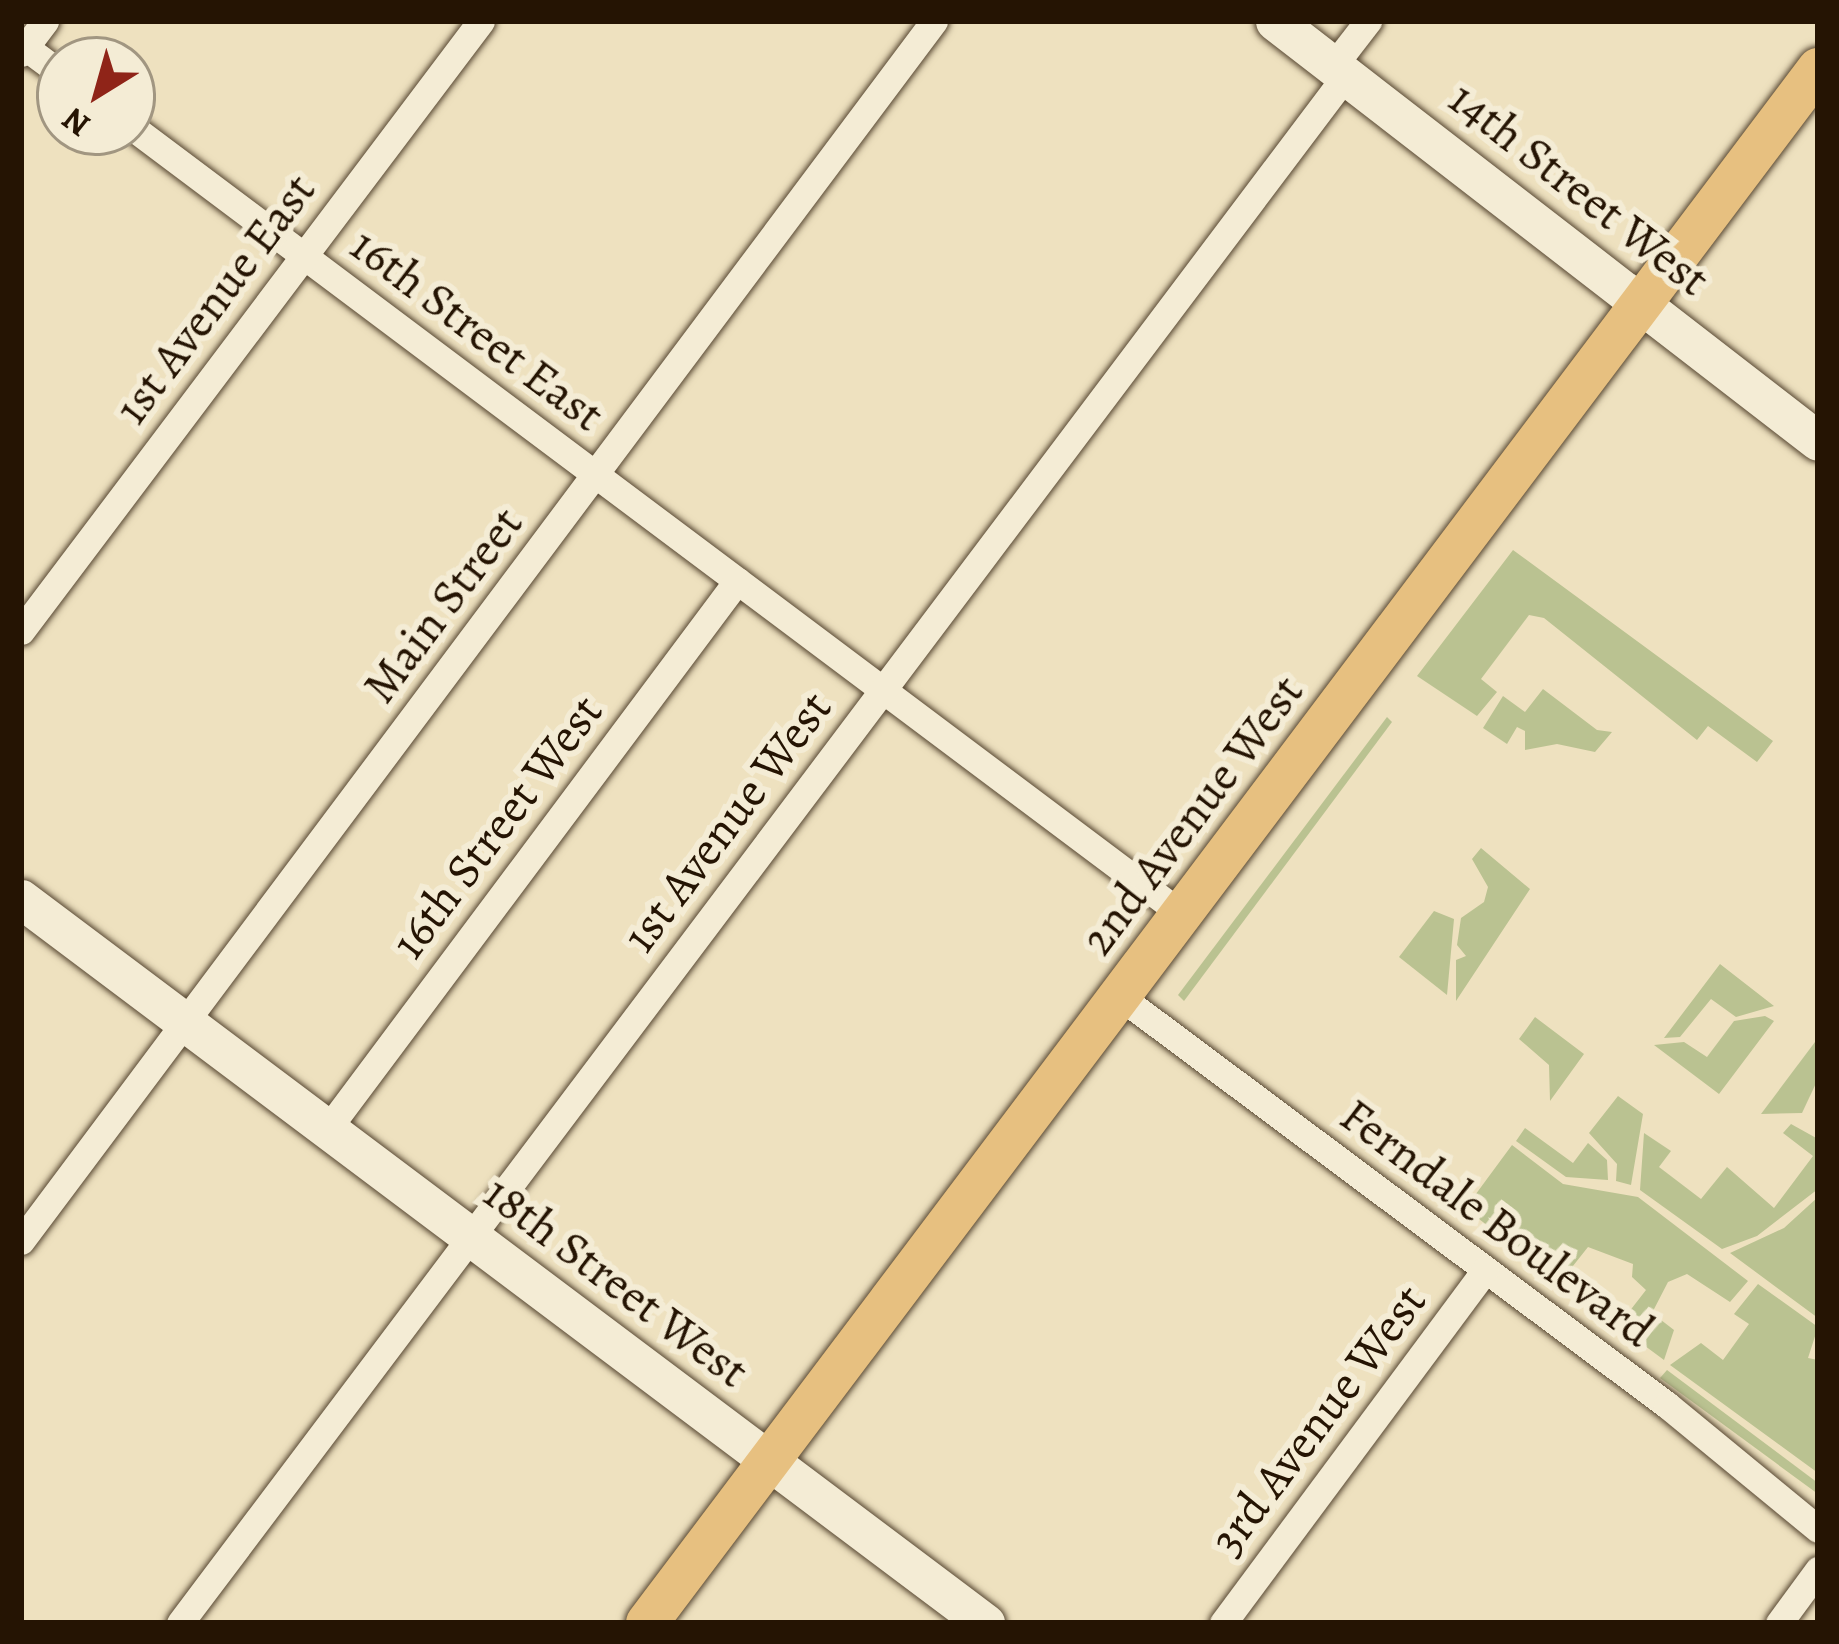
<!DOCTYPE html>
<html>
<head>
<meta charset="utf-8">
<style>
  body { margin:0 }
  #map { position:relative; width:1839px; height:1644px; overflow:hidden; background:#eee1bf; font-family:Alegreya,serif }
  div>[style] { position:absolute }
  .green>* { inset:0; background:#bac291 }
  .roads { filter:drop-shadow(0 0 3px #574732) drop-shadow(0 0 3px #574732) }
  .street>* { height:27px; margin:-13.5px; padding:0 13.5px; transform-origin:13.5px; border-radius:13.5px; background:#f4ecd5 }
  .secondary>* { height:39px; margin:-19.5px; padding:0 19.5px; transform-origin:19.5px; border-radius:19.5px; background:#f4ecd5 }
  .primary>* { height:42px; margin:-21px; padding:0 21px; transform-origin:21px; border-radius:21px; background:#e7c080 }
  span { translate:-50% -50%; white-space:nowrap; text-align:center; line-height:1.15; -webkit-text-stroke:12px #f4ecd5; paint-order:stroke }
  .street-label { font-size:48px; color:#251403 }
  .frame { position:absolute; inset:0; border:24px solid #251403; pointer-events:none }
  .north { position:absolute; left:36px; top:36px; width:120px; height:120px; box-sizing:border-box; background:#f4ecd5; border:3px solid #a19681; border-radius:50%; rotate:217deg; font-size:33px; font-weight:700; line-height:48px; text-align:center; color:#251403 }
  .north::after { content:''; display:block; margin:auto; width:42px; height:54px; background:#8f2418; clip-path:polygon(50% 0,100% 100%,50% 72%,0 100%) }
</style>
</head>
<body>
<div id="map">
  <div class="green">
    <i style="clip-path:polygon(1513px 550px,1773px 741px,1757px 762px,1708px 726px,1697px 740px,1544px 618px,1529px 615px,1481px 679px,1497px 692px,1477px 716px,1417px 676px)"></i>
    <i style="clip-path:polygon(1543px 689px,1597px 730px,1612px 732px,1595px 752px,1557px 744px,1525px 750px,1525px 731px,1517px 727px,1507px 744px,1483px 728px,1503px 696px,1525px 712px)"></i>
    <i style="clip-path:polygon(1387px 717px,1392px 722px,1184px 1001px,1178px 995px)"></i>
    <i style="clip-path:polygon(1481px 848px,1530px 889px,1456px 1001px,1456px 960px,1466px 956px,1457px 945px,1461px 918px,1484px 902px,1488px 887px,1472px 859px)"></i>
    <i style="clip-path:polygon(1434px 911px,1454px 919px,1447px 995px,1399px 957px)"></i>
    <i style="clip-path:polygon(1720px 964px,1774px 1006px,1736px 1017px,1711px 999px,1680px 1037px,1664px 1038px)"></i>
    <i style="clip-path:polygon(1765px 1016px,1774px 1021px,1719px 1094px,1654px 1045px,1684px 1042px,1707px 1057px,1734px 1021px)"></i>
    <i style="clip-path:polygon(1535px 1017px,1584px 1054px,1550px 1101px,1549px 1065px,1519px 1039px)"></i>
    <i style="clip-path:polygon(1818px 1038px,1818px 1079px,1802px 1113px,1761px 1114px)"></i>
    <i style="clip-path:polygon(1618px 1096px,1643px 1114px,1631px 1185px,1616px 1181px,1617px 1164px,1589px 1133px)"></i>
    <i style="clip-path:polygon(1791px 1124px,1818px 1139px,1818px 1189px,1757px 1236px,1722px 1249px,1640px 1190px,1644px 1133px,1671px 1151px,1659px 1167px,1701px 1199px,1727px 1167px,1774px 1208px,1813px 1156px,1783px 1133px)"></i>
    <i style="clip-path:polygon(1525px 1128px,1573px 1163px,1588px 1143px,1607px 1160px,1608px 1180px,1566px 1177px,1516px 1141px)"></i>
    <i style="clip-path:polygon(1512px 1145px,1563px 1184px,1638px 1197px,1748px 1281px,1730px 1302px,1687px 1274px,1668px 1282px,1652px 1313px,1674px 1330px,1664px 1360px,1618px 1326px,1646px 1290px,1632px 1277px,1633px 1264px,1588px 1247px,1561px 1281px,1471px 1213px,1470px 1202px)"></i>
    <i style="clip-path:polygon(1818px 1197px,1818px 1318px,1730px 1253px,1784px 1228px)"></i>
    <i style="clip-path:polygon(1758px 1284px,1818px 1327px,1808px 1358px,1818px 1360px,1818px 1473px,1670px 1365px,1701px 1343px,1723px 1360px,1749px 1324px,1734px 1314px)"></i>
    <i style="clip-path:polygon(1667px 1370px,1818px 1483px,1818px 1494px,1660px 1378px)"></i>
  </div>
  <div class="roads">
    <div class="street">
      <i style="left:25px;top:47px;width:44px;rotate:36.6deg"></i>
      <i style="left:21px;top:53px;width:40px;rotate:-53deg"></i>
      <i style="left:1334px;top:65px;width:56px;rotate:-52.3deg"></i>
      <i style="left:132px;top:127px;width:1314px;rotate:36.86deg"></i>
      <i style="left:21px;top:631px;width:764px;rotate:-52.98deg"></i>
      <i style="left:1118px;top:995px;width:685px;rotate:36.75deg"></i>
      <i style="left:1667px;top:1405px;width:195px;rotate:39.4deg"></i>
      <i style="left:329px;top:1127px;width:682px;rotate:-53.23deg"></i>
      <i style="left:21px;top:1241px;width:1524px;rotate:-53.19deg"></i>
      <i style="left:180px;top:1623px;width:1938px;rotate:-53.01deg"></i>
      <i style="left:1223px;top:1623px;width:440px;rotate:-53.4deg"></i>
      <i style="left:1779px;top:1623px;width:66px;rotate:-53.7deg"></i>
    </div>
    <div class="secondary">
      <i style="left:1275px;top:21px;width:686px;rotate:37.72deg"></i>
      <i style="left:21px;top:899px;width:1206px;rotate:36.91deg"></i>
    </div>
    <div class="primary">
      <i style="left:647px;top:1623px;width:1946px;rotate:-53deg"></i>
    </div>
  </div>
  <div class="street-label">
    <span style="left:1579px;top:189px;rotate:38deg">14th Street West</span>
    <span style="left:215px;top:299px;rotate:-53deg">1st Avenue East</span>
    <span style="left:477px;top:330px;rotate:37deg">16th Street East</span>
    <span style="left:443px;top:605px;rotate:-53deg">Main Street</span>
    <span style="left:1192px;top:815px;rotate:-53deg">2nd Avenue West</span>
    <span style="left:727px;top:822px;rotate:-53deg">1st Avenue West</span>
    <span style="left:497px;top:827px;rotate:-53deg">16th Street West</span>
    <span style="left:1497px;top:1223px;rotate:37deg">Ferndale Boulevard</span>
    <span style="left:616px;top:1282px;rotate:37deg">18th Street West</span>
    <span style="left:1318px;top:1420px;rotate:-53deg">3rd Avenue West</span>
  </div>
  <div class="frame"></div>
  <div class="north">N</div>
</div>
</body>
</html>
